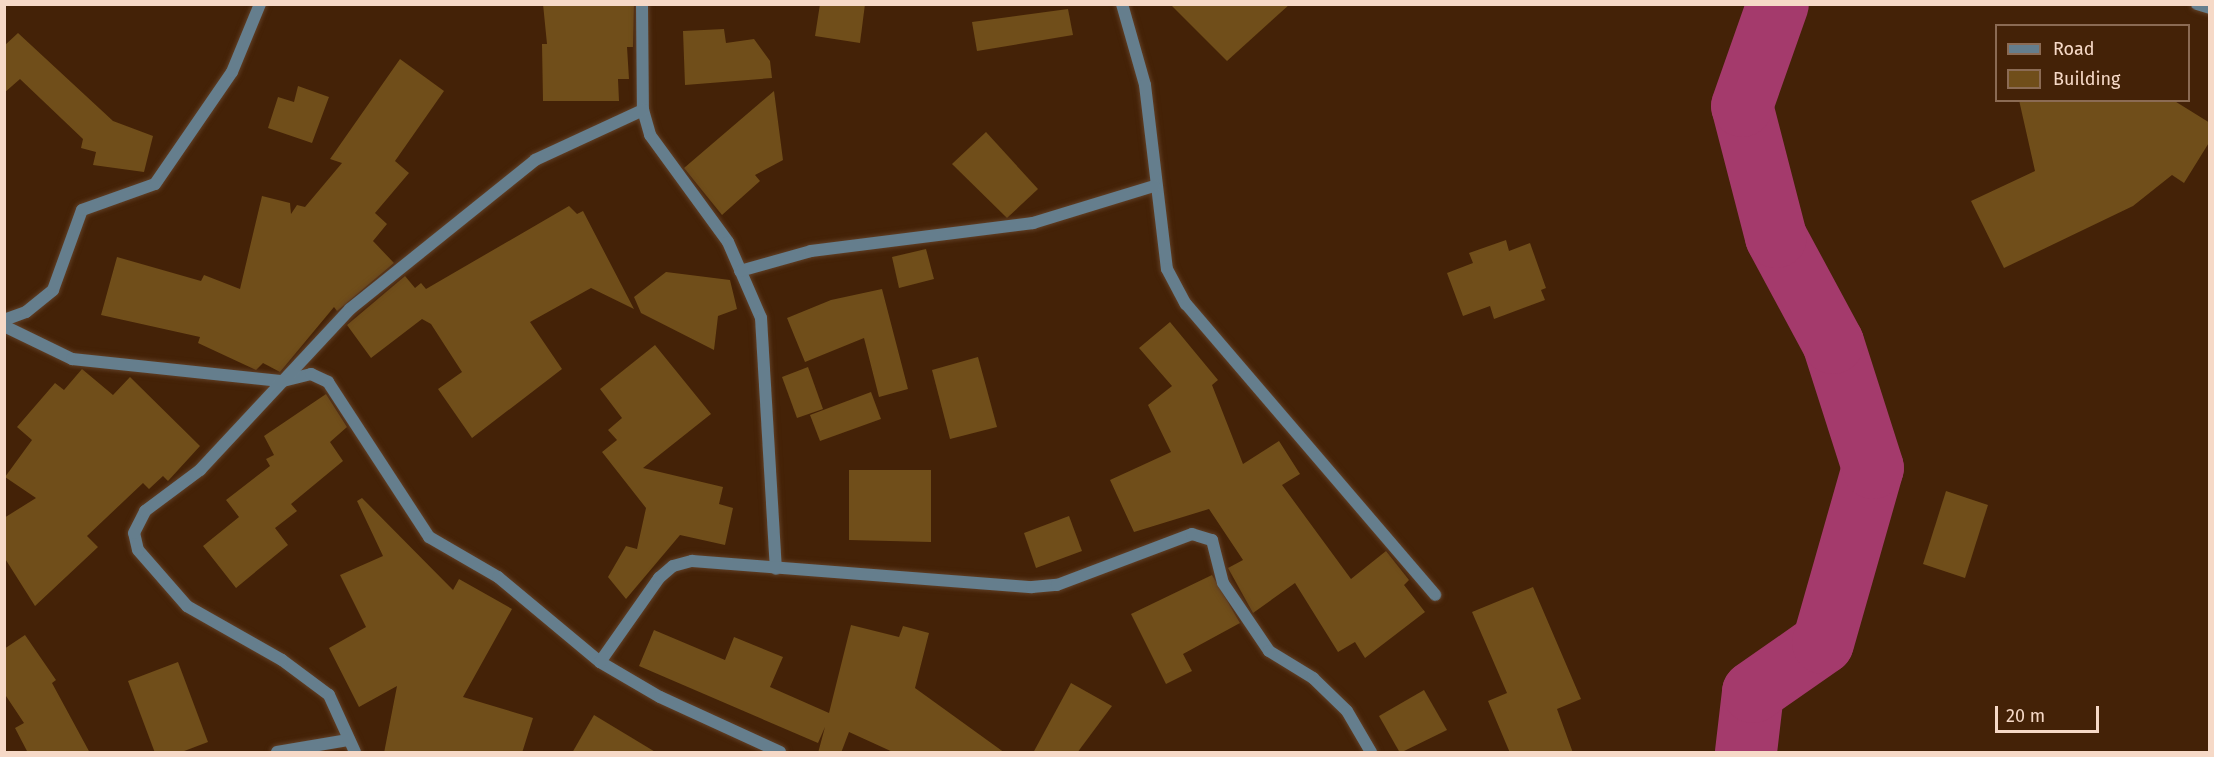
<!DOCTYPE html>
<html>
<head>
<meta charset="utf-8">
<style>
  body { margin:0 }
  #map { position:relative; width:2214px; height:757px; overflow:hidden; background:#442207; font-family:"Fira Sans",sans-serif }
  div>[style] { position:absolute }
  .river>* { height:62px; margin:-31px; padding:0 31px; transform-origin:31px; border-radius:31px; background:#a43a6c }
  .building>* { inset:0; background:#704e1a }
  .roads { filter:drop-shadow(0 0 2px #603f26) drop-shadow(0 0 2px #603f26) }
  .minor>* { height:12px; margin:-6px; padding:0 6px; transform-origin:6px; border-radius:6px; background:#657e8d }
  span { translate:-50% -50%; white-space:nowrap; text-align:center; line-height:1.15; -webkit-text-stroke:4.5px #442207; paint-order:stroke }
  .frame { position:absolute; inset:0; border:6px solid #f6d9c7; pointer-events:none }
  .legend { position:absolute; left:1995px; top:24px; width:195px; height:78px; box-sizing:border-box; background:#442207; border:2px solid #8b6b54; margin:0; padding:8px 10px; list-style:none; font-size:18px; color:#f6d9c7 }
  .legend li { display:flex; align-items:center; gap:12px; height:30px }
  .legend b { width:30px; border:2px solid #8b6b54 }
  .scale { position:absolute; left:1995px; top:706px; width:104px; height:27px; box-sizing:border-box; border:3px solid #f6d9c7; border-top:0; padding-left:8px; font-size:18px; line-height:21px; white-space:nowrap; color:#f6d9c7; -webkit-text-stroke:4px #442207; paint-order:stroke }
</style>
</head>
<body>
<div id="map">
  <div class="river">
    <i style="left:1746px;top:752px;width:60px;rotate:-83.3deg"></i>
    <i style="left:1753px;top:692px;width:85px;rotate:-35deg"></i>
    <i style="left:1823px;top:643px;width:182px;rotate:-74.1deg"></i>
    <i style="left:1873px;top:468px;width:131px;rotate:-107.7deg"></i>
    <i style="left:1833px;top:343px;width:120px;rotate:-118.3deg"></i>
    <i style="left:1776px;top:237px;width:135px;rotate:-104.5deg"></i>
    <i style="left:1742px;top:106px;width:108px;rotate:-70.6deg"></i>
  </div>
  <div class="building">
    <i style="clip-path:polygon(543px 4px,634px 4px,633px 47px,627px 47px,629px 79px,618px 79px,619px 101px,543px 101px,542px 44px,547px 44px)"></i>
    <i style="clip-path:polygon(820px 4px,865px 4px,860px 43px,815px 36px)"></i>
    <i style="clip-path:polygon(1170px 4px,1290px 4px,1227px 61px)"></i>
    <i style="clip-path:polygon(1068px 9px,1073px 35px,977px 51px,972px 22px)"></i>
    <i style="clip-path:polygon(724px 29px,726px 43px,754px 39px,770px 61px,772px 78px,685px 85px,683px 31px)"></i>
    <i style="clip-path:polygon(18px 33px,113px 121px,153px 136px,144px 172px,93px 165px,96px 152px,81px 148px,83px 139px,20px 79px,4px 93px,4px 46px)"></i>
    <i style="clip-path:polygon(400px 59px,444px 91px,395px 161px,409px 173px,375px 213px,387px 224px,373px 241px,394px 263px,337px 311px,334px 307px,280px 372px,263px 363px,256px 370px,198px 343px,200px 337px,101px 315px,117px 257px,201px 281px,204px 275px,240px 289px,262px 196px,290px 203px,291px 214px,297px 205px,305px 207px,342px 163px,330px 159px)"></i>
    <i style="clip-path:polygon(298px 86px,329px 97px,312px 143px,268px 128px,278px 97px,294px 102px)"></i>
    <i style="clip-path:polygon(774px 91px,783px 160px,755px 175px,760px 181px,722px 215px,684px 168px)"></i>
    <i style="clip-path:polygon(2019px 100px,2173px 100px,2210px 123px,2210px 141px,2184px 183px,2172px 175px,2133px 206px,2004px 268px,1971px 201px,2035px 171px)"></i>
    <i style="clip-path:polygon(986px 132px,1038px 189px,1007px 218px,952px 164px)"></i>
    <i style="clip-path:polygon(569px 206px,577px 214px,583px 211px,634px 309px,591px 288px,530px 322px,562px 369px,472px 438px,438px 389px,462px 372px,431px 324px,422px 319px,371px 358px,347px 325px,405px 276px,415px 288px,421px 283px,426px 289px)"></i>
    <i style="clip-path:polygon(1506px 240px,1509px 251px,1530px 243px,1546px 288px,1541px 290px,1545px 300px,1494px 319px,1490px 306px,1463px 316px,1447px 273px,1473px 263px,1469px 253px)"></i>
    <i style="clip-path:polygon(926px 249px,934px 279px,899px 288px,892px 257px)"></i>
    <i style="clip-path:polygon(666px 272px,730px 280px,737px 309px,718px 316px,714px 350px,641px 313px,634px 297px)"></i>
    <i style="clip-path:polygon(882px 289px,908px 389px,879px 397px,864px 338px,805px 362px,787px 318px,831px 300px)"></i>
    <i style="clip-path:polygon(1170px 322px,1218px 380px,1212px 385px,1243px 464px,1279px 441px,1300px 474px,1282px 485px,1351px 579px,1386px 551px,1409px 580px,1404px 585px,1425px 612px,1365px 658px,1355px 642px,1338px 652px,1295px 583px,1253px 613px,1228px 568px,1243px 560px,1209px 509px,1134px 532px,1110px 480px,1171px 452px,1148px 405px,1172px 386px,1139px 348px)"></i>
    <i style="clip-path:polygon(655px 345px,711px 414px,643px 468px,723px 487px,719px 504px,733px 508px,725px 545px,680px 535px,626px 599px,608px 577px,626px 546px,637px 549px,646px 508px,602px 452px,617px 440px,608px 430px,622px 418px,600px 389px)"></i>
    <i style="clip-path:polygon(978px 357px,997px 427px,950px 439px,932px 370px)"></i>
    <i style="clip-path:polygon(808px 367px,823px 409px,797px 418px,782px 377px)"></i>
    <i style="clip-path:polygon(82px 369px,113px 395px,130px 377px,200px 446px,168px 481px,163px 476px,149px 489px,143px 483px,87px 536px,98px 547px,35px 606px,4px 557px,4px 518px,36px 498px,5px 477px,32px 440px,17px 427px,55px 383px,64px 390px)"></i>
    <i style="clip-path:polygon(871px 392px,881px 419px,820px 441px,810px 415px)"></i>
    <i style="clip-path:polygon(326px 394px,347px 427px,330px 442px,343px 461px,291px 504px,297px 511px,275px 528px,288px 545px,236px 588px,203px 546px,239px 517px,226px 500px,270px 466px,266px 459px,274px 455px,264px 436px)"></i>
    <i style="clip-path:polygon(849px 470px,931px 470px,931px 542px,849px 540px)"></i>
    <i style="clip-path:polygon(1946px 491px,1988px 505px,1965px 578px,1923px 564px)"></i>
    <i style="clip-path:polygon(362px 498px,453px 590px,459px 579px,512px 609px,463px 697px,533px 718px,522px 753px,384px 753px,397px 686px,359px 707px,329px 648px,366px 627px,340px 575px,383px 556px,357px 501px)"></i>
    <i style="clip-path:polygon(1069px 516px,1082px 551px,1036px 568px,1024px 533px)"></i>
    <i style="clip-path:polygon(1212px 575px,1240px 623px,1183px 654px,1192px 671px,1166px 684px,1131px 614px)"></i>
    <i style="clip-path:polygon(1533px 587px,1581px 699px,1557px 709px,1573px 753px,1510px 753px,1488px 701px,1507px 693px,1472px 612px)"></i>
    <i style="clip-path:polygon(851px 625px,899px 637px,903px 626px,929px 633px,915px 688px,1005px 753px,895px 753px,849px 732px,841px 753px,818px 753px,825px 727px,818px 743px,639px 666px,654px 630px,725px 660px,734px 637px,783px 657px,770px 687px,829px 713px)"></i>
    <i style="clip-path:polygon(25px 635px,56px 680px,52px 683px,90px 753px,28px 753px,15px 728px,24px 723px,4px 693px,4px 649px)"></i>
    <i style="clip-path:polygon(178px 662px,208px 742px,179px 753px,155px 753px,128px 681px)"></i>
    <i style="clip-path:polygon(1071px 683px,1112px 706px,1077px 753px,1033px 753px)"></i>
    <i style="clip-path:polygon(1424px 690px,1447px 730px,1400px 753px,1379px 716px)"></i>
    <i style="clip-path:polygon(594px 715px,657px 753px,572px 753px)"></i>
  </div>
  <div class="roads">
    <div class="minor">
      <i style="left:642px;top:4px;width:106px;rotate:89.5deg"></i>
      <i style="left:643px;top:110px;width:26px;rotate:74deg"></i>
      <i style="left:650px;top:135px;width:132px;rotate:53.9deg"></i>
      <i style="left:728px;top:242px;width:83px;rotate:66.5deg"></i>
      <i style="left:761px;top:318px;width:251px;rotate:86.6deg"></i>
      <i style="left:1122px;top:4px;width:84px;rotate:74.1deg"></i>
      <i style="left:1145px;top:85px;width:185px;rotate:83.2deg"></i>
      <i style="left:1167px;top:269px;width:40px;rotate:62deg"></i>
      <i style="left:1186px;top:304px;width:383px;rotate:49.4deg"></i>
      <i style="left:2197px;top:4px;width:14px;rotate:17deg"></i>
      <i style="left:740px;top:271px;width:74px;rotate:-15.7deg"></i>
      <i style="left:811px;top:251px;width:224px;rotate:-7.2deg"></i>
      <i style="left:1033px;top:223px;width:127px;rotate:-17deg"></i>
      <i style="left:4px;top:320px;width:23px;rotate:-20deg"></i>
      <i style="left:26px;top:312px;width:35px;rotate:-39deg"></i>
      <i style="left:53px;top:290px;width:85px;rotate:-70.1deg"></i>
      <i style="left:82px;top:210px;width:77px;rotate:-19.6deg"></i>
      <i style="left:155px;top:184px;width:136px;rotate:-55.5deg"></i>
      <i style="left:232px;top:72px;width:74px;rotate:-67.6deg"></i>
      <i style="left:4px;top:326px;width:76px;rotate:25.9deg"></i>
      <i style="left:72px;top:359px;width:212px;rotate:6deg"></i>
      <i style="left:283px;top:381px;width:29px;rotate:-14deg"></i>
      <i style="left:311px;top:374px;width:19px;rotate:25deg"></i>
      <i style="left:328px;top:382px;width:185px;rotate:56.9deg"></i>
      <i style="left:429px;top:537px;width:80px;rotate:30.1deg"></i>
      <i style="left:498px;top:577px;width:133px;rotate:39.8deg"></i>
      <i style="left:600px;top:662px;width:69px;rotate:30.3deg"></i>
      <i style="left:660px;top:697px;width:132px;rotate:24.6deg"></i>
      <i style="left:600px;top:662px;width:103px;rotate:-54.9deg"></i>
      <i style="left:659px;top:578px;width:18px;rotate:-41deg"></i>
      <i style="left:673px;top:566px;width:20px;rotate:-15deg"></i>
      <i style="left:692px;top:561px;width:341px;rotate:4.4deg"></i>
      <i style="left:1032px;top:587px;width:25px;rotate:-5deg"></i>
      <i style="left:1057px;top:585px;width:144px;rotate:-20.7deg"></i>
      <i style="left:1192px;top:534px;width:21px;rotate:17deg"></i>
      <i style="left:1212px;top:540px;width:44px;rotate:75.7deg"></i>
      <i style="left:1223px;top:583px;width:82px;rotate:55.9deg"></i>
      <i style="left:1269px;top:651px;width:52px;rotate:31.5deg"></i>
      <i style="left:1313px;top:678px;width:47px;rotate:44.1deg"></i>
      <i style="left:1347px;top:711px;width:48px;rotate:59.7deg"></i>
      <i style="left:277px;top:752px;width:72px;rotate:-9.6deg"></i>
      <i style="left:355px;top:752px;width:63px;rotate:-114.5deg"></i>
      <i style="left:329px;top:695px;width:59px;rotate:-143.3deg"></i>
      <i style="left:282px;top:660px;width:109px;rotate:-150.4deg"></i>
      <i style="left:187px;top:606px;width:74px;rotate:-131.2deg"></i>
      <i style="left:138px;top:550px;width:17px;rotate:-103deg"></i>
      <i style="left:134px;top:533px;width:25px;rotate:-63deg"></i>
      <i style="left:145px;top:511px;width:69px;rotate:-36.7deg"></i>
      <i style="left:200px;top:470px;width:220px;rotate:-47deg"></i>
      <i style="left:350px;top:309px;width:238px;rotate:-38.8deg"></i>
      <i style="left:535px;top:160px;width:119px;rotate:-24.8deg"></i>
    </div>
  </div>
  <div class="frame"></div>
  <ul class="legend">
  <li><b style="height:8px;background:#657e8d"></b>Road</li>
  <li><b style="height:16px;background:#704e1a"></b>Building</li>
  </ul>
  <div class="scale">20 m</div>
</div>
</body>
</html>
